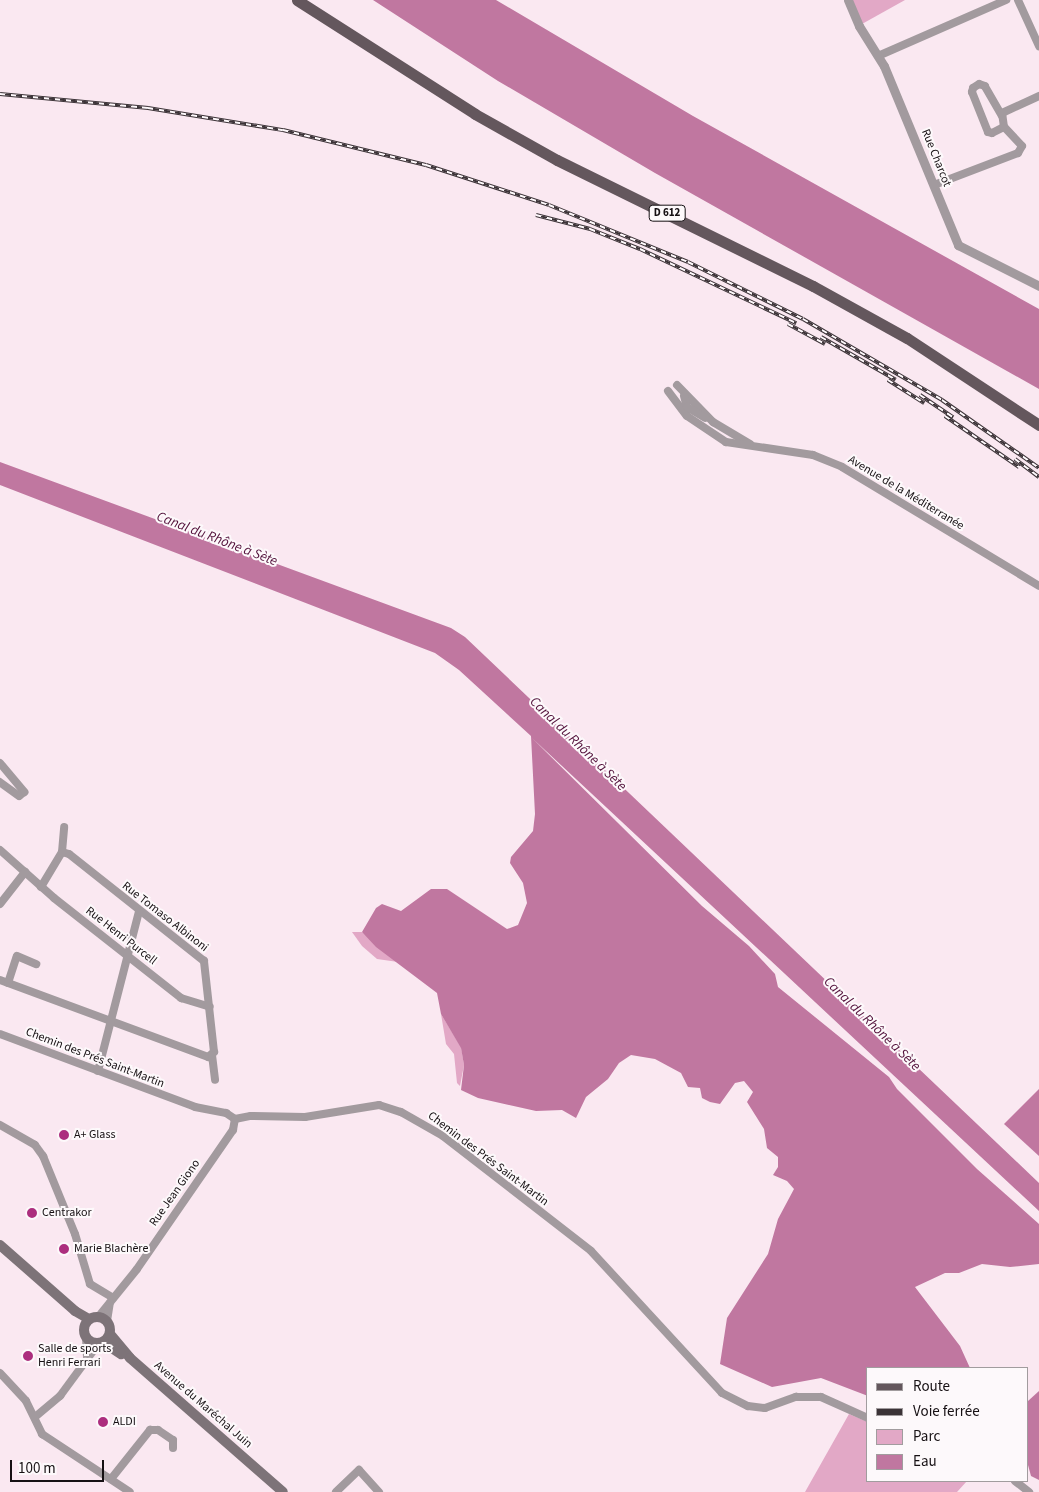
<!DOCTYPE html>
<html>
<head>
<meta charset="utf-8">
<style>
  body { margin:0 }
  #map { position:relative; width:1039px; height:1492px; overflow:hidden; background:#fae8f1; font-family:"Source Sans 3",sans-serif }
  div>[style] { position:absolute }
  .green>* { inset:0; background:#e2a8c6 }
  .water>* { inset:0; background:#c077a0 }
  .minor>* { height:8px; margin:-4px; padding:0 4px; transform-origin:4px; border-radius:4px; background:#a29a9e }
  .tertiary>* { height:9px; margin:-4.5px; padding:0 4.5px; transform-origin:4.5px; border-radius:4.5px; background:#a29a9e }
  .secondary>* { height:10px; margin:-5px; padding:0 5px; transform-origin:5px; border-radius:5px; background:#7d7378 }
  .secondary>.ring { margin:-5px; padding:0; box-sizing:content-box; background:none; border:10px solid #7d7378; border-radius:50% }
  .primary>* { height:11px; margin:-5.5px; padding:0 5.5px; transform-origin:5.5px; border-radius:5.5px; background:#64575d }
  .rail>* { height:4px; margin-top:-2px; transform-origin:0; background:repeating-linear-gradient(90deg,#fdf9fb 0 5.5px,#3b3337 0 11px); box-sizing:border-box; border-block:1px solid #3b3337 }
  .dots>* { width:14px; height:14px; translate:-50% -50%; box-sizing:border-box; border:2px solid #fdf9fb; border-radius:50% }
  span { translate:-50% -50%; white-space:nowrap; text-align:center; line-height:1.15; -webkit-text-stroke:4px #fdf9fb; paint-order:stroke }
  .shield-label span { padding:1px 4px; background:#fdf9fb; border:1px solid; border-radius:4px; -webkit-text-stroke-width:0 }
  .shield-label { font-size:11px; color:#161013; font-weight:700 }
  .street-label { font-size:12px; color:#161013 }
  .poi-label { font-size:12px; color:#161013 }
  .left { translate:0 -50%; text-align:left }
  .water-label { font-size:14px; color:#53113b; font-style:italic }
  .legend { position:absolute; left:866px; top:1367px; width:162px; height:115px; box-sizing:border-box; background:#fdf9fb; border:1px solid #a19c9e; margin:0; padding:6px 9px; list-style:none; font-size:15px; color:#161013 }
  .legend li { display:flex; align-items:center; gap:10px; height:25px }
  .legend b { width:25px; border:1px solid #a19c9e }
  .scale { position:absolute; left:10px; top:1460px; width:94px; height:22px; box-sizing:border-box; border:2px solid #161013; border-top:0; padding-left:6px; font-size:15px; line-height:18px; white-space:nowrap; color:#161013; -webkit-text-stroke:4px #fdf9fb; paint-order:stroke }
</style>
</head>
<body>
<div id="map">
  <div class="green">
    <i style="clip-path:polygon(851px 0,905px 0,862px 24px)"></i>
    <i style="clip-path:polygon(352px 932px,362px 932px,398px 962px,377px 959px,362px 946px)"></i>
    <i style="clip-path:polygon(441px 1014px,461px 1047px,464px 1065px,460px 1086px,457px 1083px,454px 1054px,446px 1044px)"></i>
    <i style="clip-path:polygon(849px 1414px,868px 1422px,868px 1481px,967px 1481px,957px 1492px,805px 1492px)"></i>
  </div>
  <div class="water">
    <i style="clip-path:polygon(373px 0,496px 0,693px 116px,1039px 309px,1039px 389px,655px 173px,498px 81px)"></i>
    <i style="clip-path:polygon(0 462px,451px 628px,465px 637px,1039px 1183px,1039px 1211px,532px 738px,702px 906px,749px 946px,775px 974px,778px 987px,889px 1077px,897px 1089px,977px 1169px,1039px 1224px,1039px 1264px,1010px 1267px,982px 1264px,959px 1273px,945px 1273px,915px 1287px,960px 1346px,970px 1368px,868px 1368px,868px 1396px,821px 1378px,772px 1387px,720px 1364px,727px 1318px,768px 1254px,778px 1219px,794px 1189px,787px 1181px,773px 1175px,778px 1167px,778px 1157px,767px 1148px,764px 1129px,747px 1102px,753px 1092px,744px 1081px,735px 1083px,720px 1104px,710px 1102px,702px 1098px,700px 1088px,688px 1087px,681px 1073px,655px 1059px,631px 1055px,619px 1063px,608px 1079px,586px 1097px,576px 1118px,562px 1110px,536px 1111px,478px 1098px,461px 1090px,464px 1065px,461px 1048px,441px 1014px,437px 993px,376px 947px,362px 932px,376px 908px,382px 904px,401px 911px,431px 889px,447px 889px,507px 929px,518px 925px,527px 903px,523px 883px,510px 863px,511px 857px,533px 831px,535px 814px,531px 736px,459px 670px,435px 653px,0 485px)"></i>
    <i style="clip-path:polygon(1039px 1089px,1039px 1156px,1004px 1124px)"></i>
    <i style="clip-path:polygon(1039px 1391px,1039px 1480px,1031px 1476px,1028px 1465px,1028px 1401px)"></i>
  </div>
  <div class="minor">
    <i style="left:1018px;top:0;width:51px;rotate:65.5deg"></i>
    <i style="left:878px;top:56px;width:140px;rotate:-23.6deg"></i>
    <i style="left:1002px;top:116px;width:34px;rotate:-120deg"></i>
    <i style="left:985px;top:86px;width:6px;rotate:-162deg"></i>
    <i style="left:979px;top:84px;width:7px;rotate:146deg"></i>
    <i style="left:973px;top:88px;width:4px;rotate:104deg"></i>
    <i style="left:972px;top:92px;width:43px;rotate:68.2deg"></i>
    <i style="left:988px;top:132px;width:4px;rotate:14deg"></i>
    <i style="left:992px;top:133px;width:13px;rotate:-27deg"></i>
    <i style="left:1004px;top:127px;width:14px;rotate:-98deg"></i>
    <i style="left:1002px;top:113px;width:41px;rotate:-24.7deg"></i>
    <i style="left:934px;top:185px;width:90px;rotate:-20.9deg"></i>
    <i style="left:1018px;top:153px;width:8px;rotate:-60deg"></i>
    <i style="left:1022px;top:146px;width:26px;rotate:-133deg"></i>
    <i style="left:677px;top:385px;width:52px;rotate:45.8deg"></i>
    <i style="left:713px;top:422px;width:43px;rotate:30.7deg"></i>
    <i style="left:668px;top:391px;width:31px;rotate:53deg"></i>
    <i style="left:687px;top:416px;width:47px;rotate:33.7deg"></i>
    <i style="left:726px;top:442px;width:88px;rotate:8.5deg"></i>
    <i style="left:813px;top:455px;width:31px;rotate:22deg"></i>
    <i style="left:842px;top:467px;width:230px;rotate:31.1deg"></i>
    <i style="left:684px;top:396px;width:11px;rotate:75deg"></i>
    <i style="left:687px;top:407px;width:21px;rotate:31deg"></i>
    <i style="left:0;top:763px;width:38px;rotate:50deg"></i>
    <i style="left:24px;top:792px;width:6px;rotate:141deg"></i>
    <i style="left:19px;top:796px;width:24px;rotate:-144deg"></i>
    <i style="left:0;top:850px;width:72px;rotate:41.6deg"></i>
    <i style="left:54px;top:898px;width:162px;rotate:38.2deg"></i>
    <i style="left:181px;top:998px;width:30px;rotate:17deg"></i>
    <i style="left:62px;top:852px;width:25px;rotate:-85deg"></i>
    <i style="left:0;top:904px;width:41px;rotate:-52deg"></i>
    <i style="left:0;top:980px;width:222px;rotate:20.3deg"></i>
    <i style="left:208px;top:1057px;width:8px;rotate:-40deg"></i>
    <i style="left:214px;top:1052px;width:92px;rotate:-96.3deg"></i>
    <i style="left:204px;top:961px;width:172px;rotate:-141.6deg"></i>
    <i style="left:69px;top:854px;width:7px;rotate:-164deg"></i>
    <i style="left:62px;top:852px;width:41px;rotate:121deg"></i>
    <i style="left:8px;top:983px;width:28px;rotate:-72deg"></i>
    <i style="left:17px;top:956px;width:21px;rotate:23deg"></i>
    <i style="left:0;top:1034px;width:208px;rotate:20.5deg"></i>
    <i style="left:195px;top:1107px;width:32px;rotate:11deg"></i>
    <i style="left:226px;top:1113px;width:11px;rotate:34deg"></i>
    <i style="left:235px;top:1119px;width:16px;rotate:-11deg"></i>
    <i style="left:251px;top:1116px;width:54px;rotate:1.1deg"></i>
    <i style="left:305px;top:1117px;width:75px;rotate:-9.2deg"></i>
    <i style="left:379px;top:1105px;width:23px;rotate:18deg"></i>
    <i style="left:401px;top:1112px;width:48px;rotate:29.7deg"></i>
    <i style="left:443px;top:1136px;width:187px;rotate:37.8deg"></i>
    <i style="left:591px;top:1251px;width:193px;rotate:47.3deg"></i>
    <i style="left:722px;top:1393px;width:29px;rotate:27deg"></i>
    <i style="left:748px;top:1406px;width:17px;rotate:7deg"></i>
    <i style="left:765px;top:1408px;width:33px;rotate:-20deg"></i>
    <i style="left:796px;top:1397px;width:25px"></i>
    <i style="left:821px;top:1397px;width:51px;rotate:24.1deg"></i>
    <i style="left:212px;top:1055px;width:25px;rotate:83deg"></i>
    <i style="left:98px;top:1071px;width:165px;rotate:-75.6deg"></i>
    <i style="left:0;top:1125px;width:40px;rotate:29.7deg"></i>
    <i style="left:35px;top:1145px;width:14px;rotate:54deg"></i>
    <i style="left:43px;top:1156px;width:84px;rotate:67.7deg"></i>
    <i style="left:75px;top:1234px;width:52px;rotate:73.3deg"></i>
    <i style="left:90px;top:1284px;width:27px;rotate:31deg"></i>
    <i style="left:99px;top:1316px;width:60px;rotate:-51deg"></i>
    <i style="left:137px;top:1269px;width:169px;rotate:-55.4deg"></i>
    <i style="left:233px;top:1130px;width:11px;rotate:-80deg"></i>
    <i style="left:107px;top:1321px;width:18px;rotate:-81deg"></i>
    <i style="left:86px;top:1338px;width:18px;rotate:87deg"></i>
    <i style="left:0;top:1373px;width:38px;rotate:47deg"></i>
    <i style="left:26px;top:1401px;width:37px;rotate:64deg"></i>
    <i style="left:42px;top:1434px;width:105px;rotate:33.4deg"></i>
    <i style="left:35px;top:1417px;width:33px;rotate:-40deg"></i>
    <i style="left:60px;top:1396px;width:66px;rotate:-53.7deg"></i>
    <i style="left:111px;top:1479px;width:63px;rotate:-51.5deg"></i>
    <i style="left:150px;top:1430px;width:8px"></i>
    <i style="left:158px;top:1430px;width:18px;rotate:34deg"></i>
    <i style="left:173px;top:1440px;width:8px;rotate:90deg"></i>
    <i style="left:1015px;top:1481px;width:18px;rotate:38deg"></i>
    <i style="left:336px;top:1492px;width:32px;rotate:-44deg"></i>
    <i style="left:359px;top:1470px;width:30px;rotate:48deg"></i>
  </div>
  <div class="tertiary">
    <i style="left:848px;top:0;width:28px;rotate:67deg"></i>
    <i style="left:859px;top:26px;width:47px;rotate:58deg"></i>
    <i style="left:884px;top:66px;width:194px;rotate:67.5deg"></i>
    <i style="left:958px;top:245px;width:91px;rotate:26.8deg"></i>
  </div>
  <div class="secondary">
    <i style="left:0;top:1245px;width:100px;rotate:41.3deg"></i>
    <i style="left:75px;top:1311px;width:16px;rotate:30deg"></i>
    <i class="ring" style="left:84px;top:1317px;width:16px;height:16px"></i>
    <i style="left:110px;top:1334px;width:31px;rotate:50deg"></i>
    <i style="left:130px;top:1358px;width:203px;rotate:41.2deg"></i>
    <i style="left:103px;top:1342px;width:22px;rotate:34deg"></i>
  </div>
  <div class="primary">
    <i style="left:297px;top:0;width:211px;rotate:32.6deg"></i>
    <i style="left:475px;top:114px;width:94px;rotate:29.3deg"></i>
    <i style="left:557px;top:160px;width:285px;rotate:26.2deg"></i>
    <i style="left:813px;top:286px;width:107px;rotate:29deg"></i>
    <i style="left:907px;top:338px;width:158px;rotate:33.4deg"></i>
  </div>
  <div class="rail">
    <i style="left:0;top:94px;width:149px;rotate:5.4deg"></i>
    <i style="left:148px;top:108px;width:137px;rotate:9.3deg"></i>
    <i style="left:283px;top:130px;width:147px;rotate:13.8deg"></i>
    <i style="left:426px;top:165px;width:129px;rotate:18deg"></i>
    <i style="left:549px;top:205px;width:150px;rotate:22.3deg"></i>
    <i style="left:688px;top:262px;width:128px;rotate:26.4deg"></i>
    <i style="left:803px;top:319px;width:161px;rotate:30.2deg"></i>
    <i style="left:942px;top:400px;width:118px;rotate:35deg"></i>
    <i style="left:536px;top:215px;width:56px;rotate:14.5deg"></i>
    <i style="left:590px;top:229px;width:54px;rotate:21.8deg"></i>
    <i style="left:640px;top:249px;width:173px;rotate:25.4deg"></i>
    <i style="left:788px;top:324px;width:42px;rotate:28.4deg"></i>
    <i style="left:821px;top:337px;width:86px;rotate:29.8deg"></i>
    <i style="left:888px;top:380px;width:43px;rotate:32.6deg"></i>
    <i style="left:920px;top:395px;width:40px;rotate:34deg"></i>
    <i style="left:945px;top:416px;width:90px;rotate:34.6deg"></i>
    <i style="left:1015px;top:459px;width:30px;rotate:37deg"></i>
  </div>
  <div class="dots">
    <i style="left:64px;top:1135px;background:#ac2e7e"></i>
    <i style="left:32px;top:1213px;background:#ac2e7e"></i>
    <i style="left:64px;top:1249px;background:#ac2e7e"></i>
    <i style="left:28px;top:1356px;background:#ac2e7e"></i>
    <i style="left:103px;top:1422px;background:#ac2e7e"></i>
  </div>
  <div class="shield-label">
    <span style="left:667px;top:213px">D 612</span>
  </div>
  <div class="street-label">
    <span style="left:936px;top:158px;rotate:68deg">Rue Charcot</span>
    <span style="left:906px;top:493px;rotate:31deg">Avenue de la Méditerranée</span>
    <span style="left:165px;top:917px;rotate:38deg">Rue Tomaso Albinoni</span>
    <span style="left:121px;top:936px;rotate:38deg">Rue Henri Purcell</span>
    <span style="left:95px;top:1058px;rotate:21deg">Chemin des Prés Saint-Martin</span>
    <span style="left:488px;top:1159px;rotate:37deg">Chemin des Prés Saint-Martin</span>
    <span style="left:175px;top:1193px;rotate:-55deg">Rue Jean Giono</span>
    <span style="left:203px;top:1405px;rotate:41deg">Avenue du Maréchal Juin</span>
  </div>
  <div class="poi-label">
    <span class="left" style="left:74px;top:1135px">A+ Glass</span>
    <span class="left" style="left:42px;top:1213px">Centrakor</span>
    <span class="left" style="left:74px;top:1249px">Marie Blachère</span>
    <span class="left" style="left:38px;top:1356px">Salle de sports<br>Henri Ferrari</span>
    <span class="left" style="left:113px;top:1422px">ALDI</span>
  </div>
  <div class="water-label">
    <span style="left:217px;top:539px;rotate:21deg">Canal du Rhône à Sète</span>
    <span style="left:578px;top:744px;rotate:44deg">Canal du Rhône à Sète</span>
    <span style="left:872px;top:1024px;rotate:44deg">Canal du Rhône à Sète</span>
  </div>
  <ul class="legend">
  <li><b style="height:6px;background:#64575d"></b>Route</li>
  <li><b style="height:6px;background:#3b3337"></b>Voie ferrée</li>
  <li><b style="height:14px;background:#e2a8c6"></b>Parc</li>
  <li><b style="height:14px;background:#c077a0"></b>Eau</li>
  </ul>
  <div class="scale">100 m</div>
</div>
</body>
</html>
